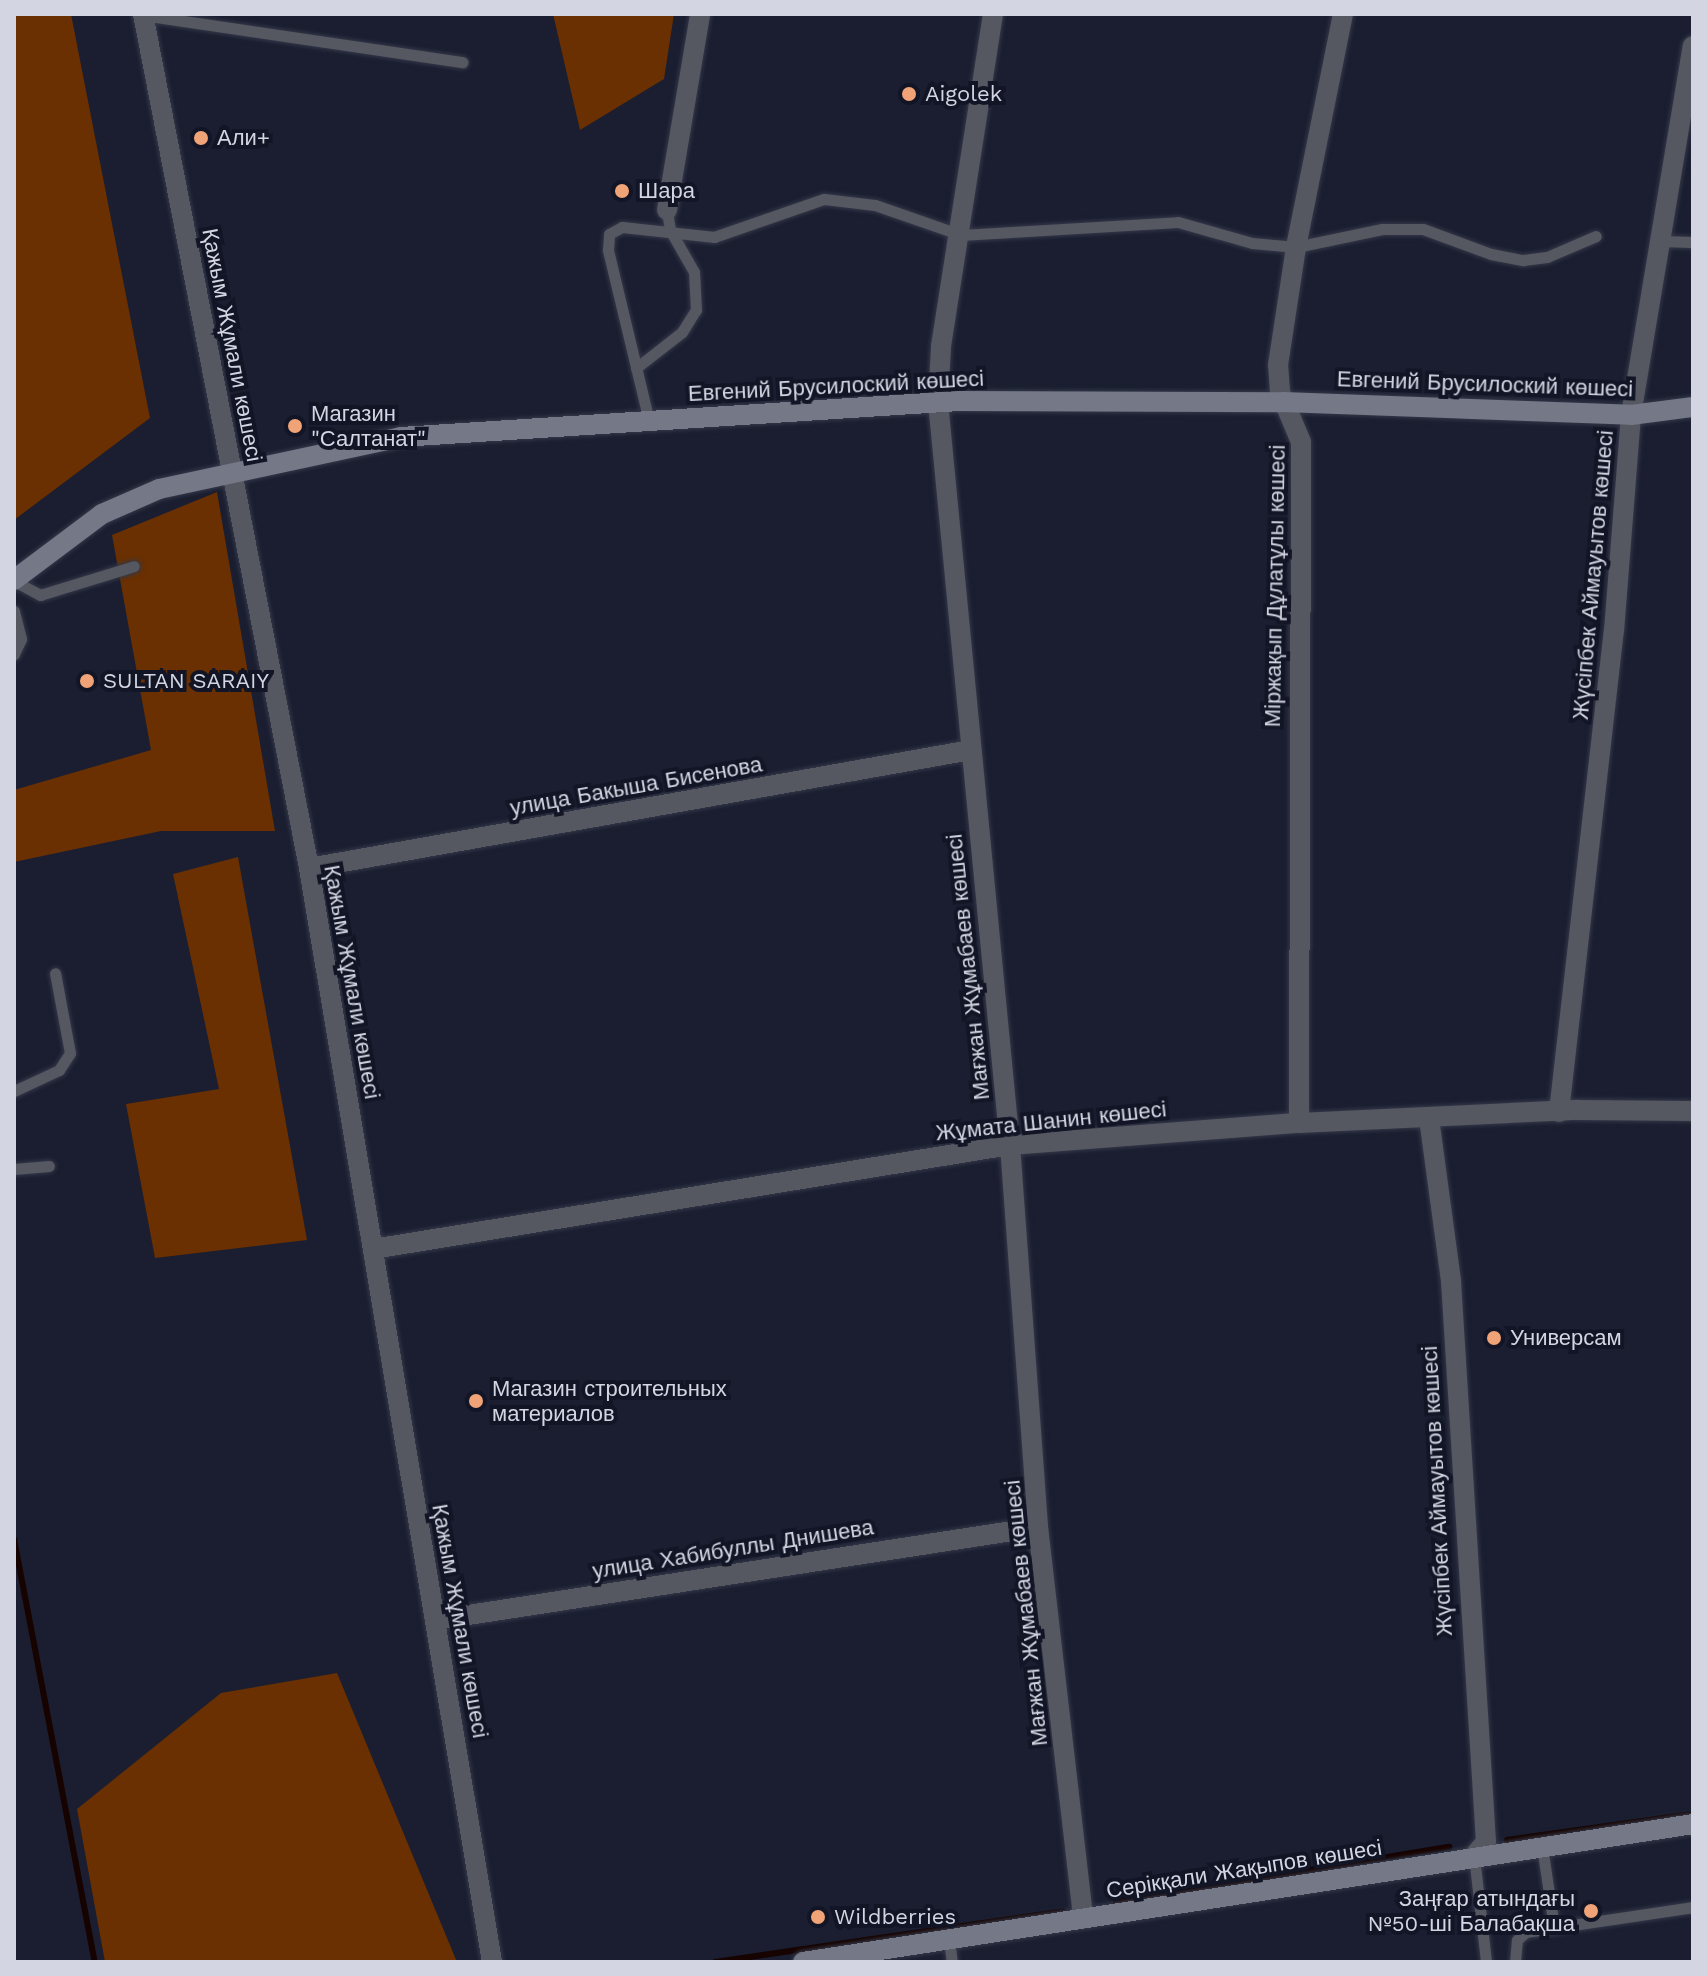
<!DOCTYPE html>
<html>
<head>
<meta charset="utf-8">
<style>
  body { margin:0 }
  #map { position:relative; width:1707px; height:1976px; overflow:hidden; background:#1a1e30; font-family:"Work Sans",sans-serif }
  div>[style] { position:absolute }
  .green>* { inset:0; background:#6a3001 }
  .stream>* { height:6px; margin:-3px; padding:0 3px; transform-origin:3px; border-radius:3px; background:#160300 }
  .roads { filter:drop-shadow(0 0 2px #343849) drop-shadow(0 0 2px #343849) }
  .lane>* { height:11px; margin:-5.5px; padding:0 5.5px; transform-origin:5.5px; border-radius:5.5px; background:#565861 }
  .street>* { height:20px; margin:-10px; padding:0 10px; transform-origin:10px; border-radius:10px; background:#565861 }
  .secondary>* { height:20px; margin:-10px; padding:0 10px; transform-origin:10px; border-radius:10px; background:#747887 }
  .dots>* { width:22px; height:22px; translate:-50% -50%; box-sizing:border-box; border:4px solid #111525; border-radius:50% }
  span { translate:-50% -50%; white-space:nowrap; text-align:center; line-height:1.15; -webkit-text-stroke:8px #111525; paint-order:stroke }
  .poi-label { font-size:22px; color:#d3d6e2 }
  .left { translate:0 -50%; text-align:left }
  .right { translate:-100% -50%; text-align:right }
  .street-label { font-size:22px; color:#d3d6e2 }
  .frame { position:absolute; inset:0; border:16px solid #d3d6e2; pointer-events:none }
</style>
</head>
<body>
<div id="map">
  <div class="green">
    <i style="clip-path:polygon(14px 14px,71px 14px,150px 418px,14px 520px)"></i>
    <i style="clip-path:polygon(553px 14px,674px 14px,664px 79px,580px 130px)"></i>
    <i style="clip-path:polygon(217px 492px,275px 831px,161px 831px,14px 862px,14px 790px,151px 750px,112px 535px)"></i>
    <i style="clip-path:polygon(238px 857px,307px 1240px,155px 1258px,126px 1104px,219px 1089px,173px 874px)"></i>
    <i style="clip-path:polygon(337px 1673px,457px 1962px,105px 1962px,77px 1809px,221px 1693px)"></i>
  </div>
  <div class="stream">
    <i style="left:14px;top:1539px;width:431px;rotate:79.2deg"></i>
    <i style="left:1507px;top:1840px;width:188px;rotate:-8deg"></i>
    <i style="left:1116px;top:1902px;width:338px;rotate:-9.4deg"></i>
    <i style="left:715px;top:1962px;width:352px;rotate:-8.3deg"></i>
  </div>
  <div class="roads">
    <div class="lane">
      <i style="left:143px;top:15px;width:323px;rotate:8.4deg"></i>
      <i style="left:1660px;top:241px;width:33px;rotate:2deg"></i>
      <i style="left:636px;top:368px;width:58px;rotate:-38deg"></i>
      <i style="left:682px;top:332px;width:26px;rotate:-58deg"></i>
      <i style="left:696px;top:310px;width:38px;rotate:-93deg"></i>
      <i style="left:694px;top:272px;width:48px;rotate:-119.7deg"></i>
      <i style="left:670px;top:230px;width:20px;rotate:-99deg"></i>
      <i style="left:649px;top:421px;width:176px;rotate:-103.5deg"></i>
      <i style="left:608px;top:250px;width:16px;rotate:-86deg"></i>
      <i style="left:609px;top:234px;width:15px;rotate:-28deg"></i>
      <i style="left:622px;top:227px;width:93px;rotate:6.2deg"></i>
      <i style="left:714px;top:237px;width:116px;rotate:-19.1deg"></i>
      <i style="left:824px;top:199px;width:51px;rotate:6.7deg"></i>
      <i style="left:875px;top:205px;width:91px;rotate:19.2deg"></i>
      <i style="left:961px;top:235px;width:217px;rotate:-3.4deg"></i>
      <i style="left:1178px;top:222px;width:77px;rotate:15.8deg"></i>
      <i style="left:1252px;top:243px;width:44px;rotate:5.2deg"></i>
      <i style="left:1296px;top:247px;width:88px;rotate:-11.8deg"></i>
      <i style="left:1382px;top:229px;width:41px"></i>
      <i style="left:1423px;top:229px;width:72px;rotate:20.2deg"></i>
      <i style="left:1491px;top:254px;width:33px;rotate:11deg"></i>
      <i style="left:1523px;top:260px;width:24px;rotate:-7deg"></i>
      <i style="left:1547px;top:257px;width:53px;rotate:-23.2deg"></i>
      <i style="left:14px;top:581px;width:30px;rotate:28deg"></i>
      <i style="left:40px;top:595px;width:98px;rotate:-17.1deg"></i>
      <i style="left:14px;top:611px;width:29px;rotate:76deg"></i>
      <i style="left:21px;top:639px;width:17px;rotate:115deg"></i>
      <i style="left:14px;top:1091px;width:50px;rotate:-25deg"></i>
      <i style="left:59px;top:1070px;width:20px;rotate:-57deg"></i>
      <i style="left:70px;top:1053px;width:81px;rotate:-100.6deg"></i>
      <i style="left:14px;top:1169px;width:35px;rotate:-5deg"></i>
      <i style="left:1542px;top:1846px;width:82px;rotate:81.6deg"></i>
      <i style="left:1474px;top:1856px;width:107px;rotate:83.5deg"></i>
      <i style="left:949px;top:1939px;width:23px;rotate:83deg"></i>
      <i style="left:1515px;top:1962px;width:22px;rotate:-85deg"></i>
      <i style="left:1517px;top:1940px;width:12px;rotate:-42deg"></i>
      <i style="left:1526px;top:1932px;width:169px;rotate:-8.5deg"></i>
    </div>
    <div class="street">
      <i style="left:143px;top:14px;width:870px;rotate:79deg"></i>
      <i style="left:309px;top:868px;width:1109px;rotate:80.5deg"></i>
      <i style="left:993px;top:14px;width:337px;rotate:98.9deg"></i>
      <i style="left:941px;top:347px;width:55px;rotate:93.1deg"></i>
      <i style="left:938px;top:402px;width:746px;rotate:84.47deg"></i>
      <i style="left:1010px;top:1145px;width:383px;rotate:85.8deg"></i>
      <i style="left:1038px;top:1527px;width:394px;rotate:83.4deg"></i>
      <i style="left:667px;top:210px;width:199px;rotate:-80.4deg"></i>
      <i style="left:309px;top:868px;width:672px;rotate:-10.11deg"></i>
      <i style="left:1559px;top:1112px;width:484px;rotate:-83.5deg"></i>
      <i style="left:1614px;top:631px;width:217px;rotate:-85.5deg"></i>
      <i style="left:1631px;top:415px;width:374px;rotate:-80.5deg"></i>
      <i style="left:1429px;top:1118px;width:164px;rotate:82.3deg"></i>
      <i style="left:1451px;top:1281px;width:562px;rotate:86.43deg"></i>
      <i style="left:1486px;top:1842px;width:18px;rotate:131deg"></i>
      <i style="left:1299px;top:1123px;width:681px;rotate:-89.83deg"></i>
      <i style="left:1301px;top:442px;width:54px;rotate:-112.8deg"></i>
      <i style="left:1280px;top:392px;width:27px;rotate:-94deg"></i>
      <i style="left:1278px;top:365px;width:119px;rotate:-81.3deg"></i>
      <i style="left:1296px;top:247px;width:238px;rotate:-78.6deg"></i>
      <i style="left:373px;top:1249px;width:645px;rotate:-9.27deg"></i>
      <i style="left:1010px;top:1145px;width:290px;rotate:-4.4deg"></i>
      <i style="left:1299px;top:1123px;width:279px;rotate:-2.7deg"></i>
      <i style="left:1578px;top:1110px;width:115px;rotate:0.5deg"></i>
      <i style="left:436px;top:1620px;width:609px;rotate:-8.78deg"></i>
    </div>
    <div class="secondary">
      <i style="left:14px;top:580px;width:110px;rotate:-36.9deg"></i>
      <i style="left:102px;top:514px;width:62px;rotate:-23.7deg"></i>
      <i style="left:159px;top:489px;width:248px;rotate:-12.1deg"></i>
      <i style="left:401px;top:437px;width:559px;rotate:-3.69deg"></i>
      <i style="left:959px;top:401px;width:324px;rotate:0.2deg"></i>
      <i style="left:1283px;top:402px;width:348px;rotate:2.1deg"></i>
      <i style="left:1631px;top:415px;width:63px;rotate:-7.4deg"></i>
      <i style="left:803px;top:1962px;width:901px;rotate:-8.81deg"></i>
    </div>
  </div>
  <div class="dots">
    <i style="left:909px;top:94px;background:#efa377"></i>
    <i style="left:201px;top:138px;background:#efa377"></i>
    <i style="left:622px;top:191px;background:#efa377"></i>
    <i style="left:295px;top:426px;background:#efa377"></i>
    <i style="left:87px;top:681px;background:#efa377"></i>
    <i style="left:1494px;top:1338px;background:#efa377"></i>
    <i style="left:476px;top:1401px;background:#efa377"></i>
    <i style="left:1591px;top:1911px;background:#efa377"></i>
    <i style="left:818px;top:1917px;background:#efa377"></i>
  </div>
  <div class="poi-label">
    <span class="left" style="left:925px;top:94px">Aigolek</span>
    <span class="left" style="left:217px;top:138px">Али+</span>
    <span class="left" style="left:638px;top:191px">Шара</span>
    <span class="left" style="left:311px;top:426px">Магазин<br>"Салтанат"</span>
    <span class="left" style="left:103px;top:681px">SULTAN SARAIY</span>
    <span class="left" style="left:1510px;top:1338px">Универсам</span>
    <span class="left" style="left:492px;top:1401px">Магазин строительных<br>материалов</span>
    <span class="right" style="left:1575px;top:1911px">Заңғар атындағы<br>№50-ші Балабақша</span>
    <span class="left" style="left:834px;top:1917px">Wildberries</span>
  </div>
  <div class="street-label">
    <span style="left:232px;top:345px;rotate:79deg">Қажым Жұмали көшесі</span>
    <span style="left:1485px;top:384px;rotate:2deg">Евгений Брусилоский көшесі</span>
    <span style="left:836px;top:386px;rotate:-3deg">Евгений Брусилоский көшесі</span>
    <span style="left:1593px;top:575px;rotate:-85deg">Жүсіпбек Аймауытов көшесі</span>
    <span style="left:1275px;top:586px;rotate:-89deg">Міржақып Дұлатұлы көшесі</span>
    <span style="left:636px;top:786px;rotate:-10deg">улица Бакыша Бисенова</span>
    <span style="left:968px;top:967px;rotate:-96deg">Мағжан Жұмабаев көшесі</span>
    <span style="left:352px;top:982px;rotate:80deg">Қажым Жұмали көшесі</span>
    <span style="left:1051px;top:1121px;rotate:-6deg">Жұмата Шанин көшесі</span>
    <span style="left:1437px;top:1491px;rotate:-93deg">Жүсіпбек Аймауытов көшесі</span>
    <span style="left:733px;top:1549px;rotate:-9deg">улица Хабибуллы Днишева</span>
    <span style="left:1026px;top:1613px;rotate:-96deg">Мағжан Жұмабаев көшесі</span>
    <span style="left:460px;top:1621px;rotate:80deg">Қажым Жұмали көшесі</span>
    <span style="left:1244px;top:1869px;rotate:-9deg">Серікқали Жақыпов көшесі</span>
  </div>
  <div class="frame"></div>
</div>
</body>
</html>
